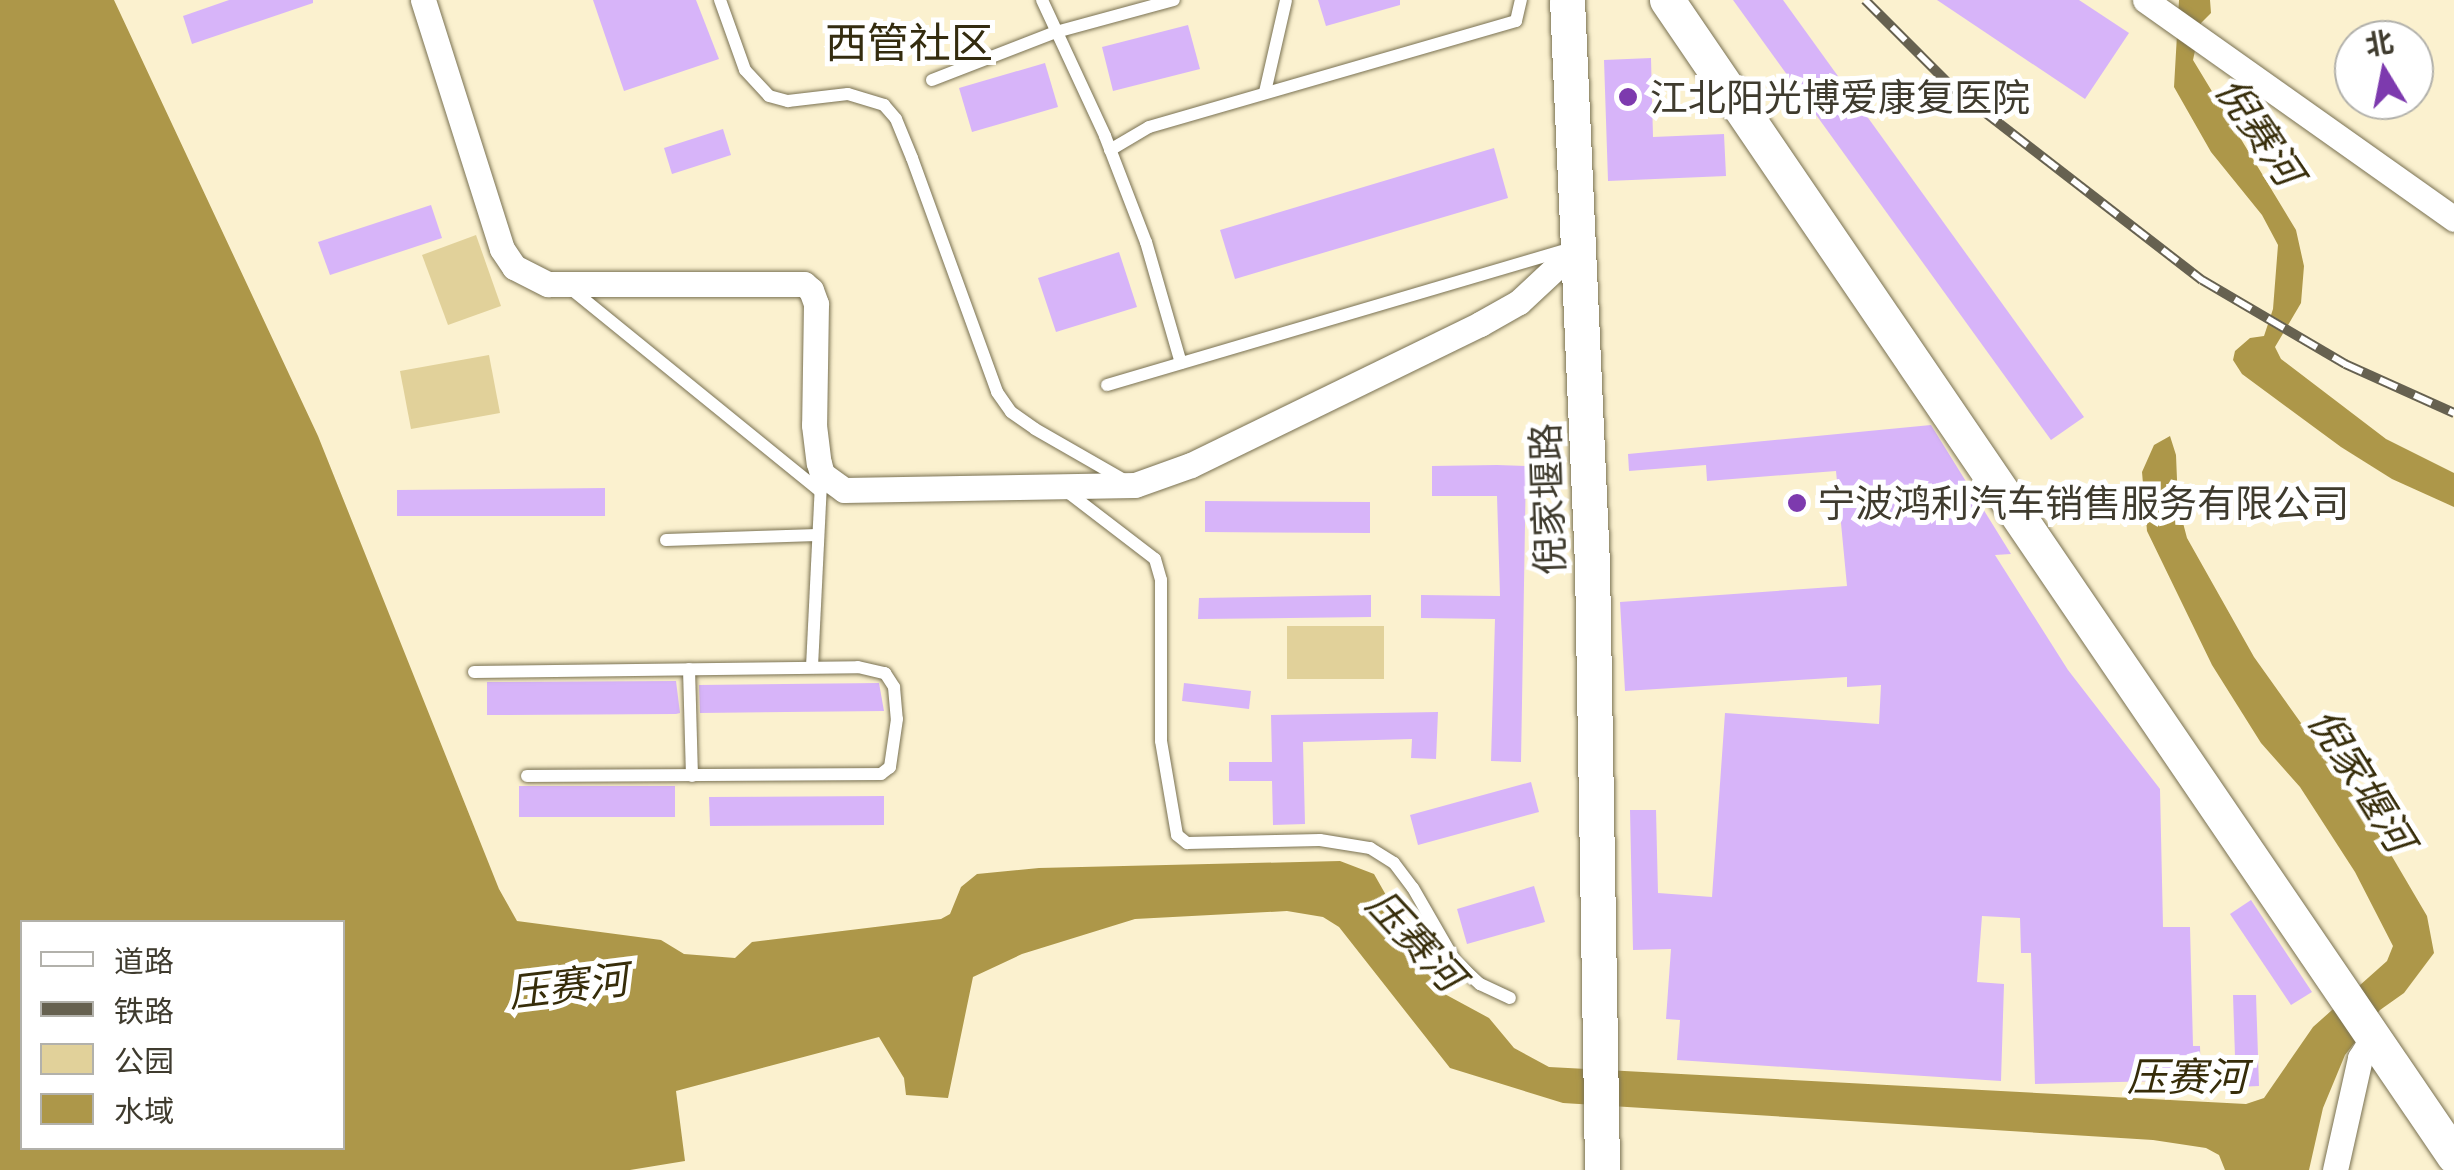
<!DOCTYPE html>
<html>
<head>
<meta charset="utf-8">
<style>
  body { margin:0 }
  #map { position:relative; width:2454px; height:1170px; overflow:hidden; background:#fbf1cf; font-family:"Exo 2","Noto Sans SC",sans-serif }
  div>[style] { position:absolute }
  .green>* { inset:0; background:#e1d19a }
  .water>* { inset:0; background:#ad9749 }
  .building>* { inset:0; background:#d7b4f9 }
  .roads { filter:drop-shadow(0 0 2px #797152) drop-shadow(0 0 2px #797152) }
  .lane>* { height:12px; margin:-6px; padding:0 6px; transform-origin:6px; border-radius:6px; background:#fff }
  .street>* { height:25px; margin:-12.5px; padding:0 12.5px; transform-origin:12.5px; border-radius:12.5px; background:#fff }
  .secondary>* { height:35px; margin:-17.5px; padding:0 17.5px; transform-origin:17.5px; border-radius:17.5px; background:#fff }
  .rail>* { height:10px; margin-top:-5px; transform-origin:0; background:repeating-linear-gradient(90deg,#fff 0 19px,#666150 0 38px); box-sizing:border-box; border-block:2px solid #666150 }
  .dots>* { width:28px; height:28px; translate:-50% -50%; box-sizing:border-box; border:5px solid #fff; border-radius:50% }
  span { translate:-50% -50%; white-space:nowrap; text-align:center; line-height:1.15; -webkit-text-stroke:10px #fff; paint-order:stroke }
  .poi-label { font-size:38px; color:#3f3b2e }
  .left { translate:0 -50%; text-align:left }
  .street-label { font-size:38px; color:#3f3b2e }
  .water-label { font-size:40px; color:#372d0a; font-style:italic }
  .quarter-label { font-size:42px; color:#342c0f }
  .legend { position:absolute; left:20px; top:920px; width:325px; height:230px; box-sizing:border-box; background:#fff; border:2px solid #b2b1ab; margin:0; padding:12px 18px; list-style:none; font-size:30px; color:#3f3b2e }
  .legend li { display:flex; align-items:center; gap:20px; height:50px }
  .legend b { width:50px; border:2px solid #b2b1ab }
  .north { position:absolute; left:2334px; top:20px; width:100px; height:100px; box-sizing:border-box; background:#fff; border:2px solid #b2b1ab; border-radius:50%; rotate:350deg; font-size:28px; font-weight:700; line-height:40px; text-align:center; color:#3f3b2e }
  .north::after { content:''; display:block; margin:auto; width:35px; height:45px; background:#7d3aae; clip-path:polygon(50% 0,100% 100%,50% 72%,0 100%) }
</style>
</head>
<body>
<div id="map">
  <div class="green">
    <i style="clip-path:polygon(476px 235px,501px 306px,448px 325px,422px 255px)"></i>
    <i style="clip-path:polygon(489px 355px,500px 413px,411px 429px,400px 371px)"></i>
    <i style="clip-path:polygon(1287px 626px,1384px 626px,1384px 679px,1287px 679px)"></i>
  </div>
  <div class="water">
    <i style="clip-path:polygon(evenodd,0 0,114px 0,318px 436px,499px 889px,517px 921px,661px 940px,684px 954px,735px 958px,752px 942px,941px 919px,950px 914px,961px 887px,977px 874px,1039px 868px,1340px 861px,1374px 874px,1441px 992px,1489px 1018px,1514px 1048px,1549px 1067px,2246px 1104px,2264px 1098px,2313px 1027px,2387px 961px,2393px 946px,2355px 872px,2300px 787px,2261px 743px,2212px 665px,2147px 531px,2142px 472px,2154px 445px,2170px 436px,2176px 455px,2178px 504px,2187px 538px,2254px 657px,2373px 824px,2427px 916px,2434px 953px,2404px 993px,2380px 1010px,2345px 1055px,2323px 1108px,2309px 1170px,2225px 1170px,2219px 1155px,2206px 1148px,2153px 1140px,1563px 1103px,1450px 1068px,1339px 927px,1323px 917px,1287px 911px,1135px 919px,1022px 954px,973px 977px,948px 1098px,906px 1095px,904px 1078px,879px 1037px,676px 1091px,685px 1161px,630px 1170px,0 1170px,0 0,22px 922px,342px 922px,342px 1148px,22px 1148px,22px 922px)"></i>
    <i style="clip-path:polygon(2179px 0,2210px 0,2211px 13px,2201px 23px,2193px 60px,2296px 230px,2304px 266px,2301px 303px,2275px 347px,2281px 359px,2386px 439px,2454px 473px,2454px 507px,2392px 479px,2341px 447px,2242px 374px,2233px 360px,2235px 351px,2250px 338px,2264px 336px,2273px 309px,2278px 245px,2262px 215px,2211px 152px,2174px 87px)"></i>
  </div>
  <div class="building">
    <i style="clip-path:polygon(229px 0,313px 0,313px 3px,192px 44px,183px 16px)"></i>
    <i style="clip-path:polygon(593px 0,696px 0,719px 59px,624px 91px)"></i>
    <i style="clip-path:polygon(1318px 0,1400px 0,1400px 5px,1326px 26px)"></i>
    <i style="clip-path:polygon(1733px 0,1783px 0,2084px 417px,2051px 440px)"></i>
    <i style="clip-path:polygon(1937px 0,2079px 0,2129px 33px,2085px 99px)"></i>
    <i style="clip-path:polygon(1188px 25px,1200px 69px,1113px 91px,1102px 47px)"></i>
    <i style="clip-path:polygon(1651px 58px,1653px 137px,1724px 134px,1726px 176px,1608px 181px,1604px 60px)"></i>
    <i style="clip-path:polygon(1045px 63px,1058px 107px,972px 132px,959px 88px)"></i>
    <i style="clip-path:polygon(723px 129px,731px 155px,672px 174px,664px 148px)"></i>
    <i style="clip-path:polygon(1494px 148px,1508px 198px,1235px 279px,1220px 230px)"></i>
    <i style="clip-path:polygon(431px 205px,442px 238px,330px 275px,318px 242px)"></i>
    <i style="clip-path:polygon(1119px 252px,1137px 307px,1056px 332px,1038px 278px)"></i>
    <i style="clip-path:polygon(1931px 425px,2011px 554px,1995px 555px,2068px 670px,2160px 789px,2163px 927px,2190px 927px,2193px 1046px,2200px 1046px,2201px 1080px,2035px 1084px,2031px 953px,2021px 953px,2020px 918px,1982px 916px,1977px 982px,2004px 984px,2001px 1081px,1677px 1060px,1680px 1020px,1666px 1019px,1671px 949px,1633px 950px,1630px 810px,1656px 810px,1658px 893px,1712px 897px,1725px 713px,1879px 724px,1881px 685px,1847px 687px,1847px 677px,1625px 691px,1620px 602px,1847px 586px,1836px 471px,1707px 481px,1706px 465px,1629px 471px,1628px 454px)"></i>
    <i style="clip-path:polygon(1497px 465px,1526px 466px,1521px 762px,1491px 761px,1495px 619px,1421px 618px,1421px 595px,1500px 596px,1497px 496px,1432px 496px,1432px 466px)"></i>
    <i style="clip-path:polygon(605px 488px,605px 516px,397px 516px,397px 490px)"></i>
    <i style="clip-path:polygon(1205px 501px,1370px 502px,1370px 533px,1205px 532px)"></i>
    <i style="clip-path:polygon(1371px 595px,1371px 617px,1198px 619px,1199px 598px)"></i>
    <i style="clip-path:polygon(676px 681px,680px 713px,676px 714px,487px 715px,487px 682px)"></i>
    <i style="clip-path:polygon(879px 683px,884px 711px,700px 713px,699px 685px)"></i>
    <i style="clip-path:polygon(1184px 683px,1251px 691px,1249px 709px,1182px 701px)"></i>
    <i style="clip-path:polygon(1438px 712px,1436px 759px,1411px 758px,1412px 739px,1303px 742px,1305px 824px,1273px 825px,1272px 781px,1229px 781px,1229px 762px,1272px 762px,1271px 715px)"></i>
    <i style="clip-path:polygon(1531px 782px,1539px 812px,1418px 845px,1410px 815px)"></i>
    <i style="clip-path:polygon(519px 786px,675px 786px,675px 817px,519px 817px)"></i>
    <i style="clip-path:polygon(884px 796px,884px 825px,710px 826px,709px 797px)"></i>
    <i style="clip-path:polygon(1534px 886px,1545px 922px,1467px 944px,1457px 909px)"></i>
    <i style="clip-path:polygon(2251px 900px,2312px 992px,2291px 1005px,2230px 914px)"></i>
    <i style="clip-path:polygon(2233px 995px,2256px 995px,2259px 1086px,2236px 1087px)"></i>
  </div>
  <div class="roads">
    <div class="lane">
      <i style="left:720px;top:0;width:74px;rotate:70.3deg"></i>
      <i style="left:745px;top:70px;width:35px;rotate:47deg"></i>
      <i style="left:769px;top:96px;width:20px;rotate:15deg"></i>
      <i style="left:788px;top:101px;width:60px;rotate:-6.7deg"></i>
      <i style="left:848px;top:94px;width:38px;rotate:17deg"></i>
      <i style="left:884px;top:105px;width:18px;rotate:49deg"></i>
      <i style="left:896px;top:119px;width:42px;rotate:67.7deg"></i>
      <i style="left:912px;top:158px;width:249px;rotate:70deg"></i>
      <i style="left:997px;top:392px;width:24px;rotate:55deg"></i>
      <i style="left:1011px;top:412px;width:29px;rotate:35deg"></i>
      <i style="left:1035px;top:429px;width:103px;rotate:29.8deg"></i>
      <i style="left:1042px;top:0;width:150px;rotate:65.1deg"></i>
      <i style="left:1105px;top:136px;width:114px;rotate:68.9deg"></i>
      <i style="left:1146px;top:242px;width:126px;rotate:73.9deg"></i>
      <i style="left:932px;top:80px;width:133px;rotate:-21.2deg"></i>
      <i style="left:1056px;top:32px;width:122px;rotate:-15.2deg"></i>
      <i style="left:1265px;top:92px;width:94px;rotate:-77.1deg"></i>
      <i style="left:1110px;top:150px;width:45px;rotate:-30.5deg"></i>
      <i style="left:1149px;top:127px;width:382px;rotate:-16.1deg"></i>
      <i style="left:1516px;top:21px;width:22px;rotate:-77deg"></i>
      <i style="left:570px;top:288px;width:323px;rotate:39.1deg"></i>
      <i style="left:1107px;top:385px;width:478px;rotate:-16.4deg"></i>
      <i style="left:1065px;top:490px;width:113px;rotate:37.5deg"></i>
      <i style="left:1155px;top:559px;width:22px;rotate:74deg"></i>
      <i style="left:1161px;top:580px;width:161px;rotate:90deg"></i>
      <i style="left:1161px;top:741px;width:95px;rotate:80.3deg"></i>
      <i style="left:1177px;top:835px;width:13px;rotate:39deg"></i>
      <i style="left:1187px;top:843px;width:133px;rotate:-1.3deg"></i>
      <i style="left:1320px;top:840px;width:51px;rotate:9.1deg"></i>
      <i style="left:1370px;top:848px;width:28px;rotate:32deg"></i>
      <i style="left:1394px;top:863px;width:31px;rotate:53deg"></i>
      <i style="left:1413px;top:888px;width:84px;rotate:60.1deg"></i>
      <i style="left:1455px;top:961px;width:34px;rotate:43deg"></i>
      <i style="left:1480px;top:984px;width:33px;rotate:25deg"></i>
      <i style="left:666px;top:540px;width:151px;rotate:-1.9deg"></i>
      <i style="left:812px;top:667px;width:182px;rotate:-87.2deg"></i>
      <i style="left:689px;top:669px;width:107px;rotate:88.4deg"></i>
      <i style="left:474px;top:672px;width:384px;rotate:-0.7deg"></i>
      <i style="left:858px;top:667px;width:28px;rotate:13deg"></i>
      <i style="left:885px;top:673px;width:17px;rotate:57deg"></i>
      <i style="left:894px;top:687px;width:32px;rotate:85deg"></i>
      <i style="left:897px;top:719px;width:49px;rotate:98.3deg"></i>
      <i style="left:890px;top:767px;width:11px;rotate:142deg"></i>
      <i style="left:881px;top:774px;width:354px;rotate:179.7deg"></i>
    </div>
    <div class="street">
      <i style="left:423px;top:0;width:261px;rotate:72.4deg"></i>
      <i style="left:502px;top:249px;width:22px;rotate:56deg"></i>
      <i style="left:514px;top:267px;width:38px;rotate:27deg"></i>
      <i style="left:548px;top:284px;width:256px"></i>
      <i style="left:804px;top:284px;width:9px;rotate:41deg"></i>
      <i style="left:811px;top:290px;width:15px;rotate:70deg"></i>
      <i style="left:816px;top:304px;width:121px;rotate:90.9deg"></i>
      <i style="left:814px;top:425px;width:38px;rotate:83deg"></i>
      <i style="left:819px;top:463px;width:11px;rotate:75deg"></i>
      <i style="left:822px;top:474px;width:27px;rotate:36deg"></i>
      <i style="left:844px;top:490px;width:291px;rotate:-1deg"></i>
      <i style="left:1135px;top:485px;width:59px;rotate:-19.7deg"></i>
      <i style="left:1191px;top:465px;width:322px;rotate:-26deg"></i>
      <i style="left:1480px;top:324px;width:45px;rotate:-29.4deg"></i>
      <i style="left:1519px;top:302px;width:81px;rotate:-43deg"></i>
      <i style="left:2145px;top:0;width:379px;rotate:35.3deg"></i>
      <i style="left:2335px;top:1170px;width:115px;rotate:-77.4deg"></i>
      <i style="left:2360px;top:1058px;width:26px;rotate:-58deg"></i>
    </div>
    <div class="secondary">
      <i style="left:1567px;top:0;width:565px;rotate:87.46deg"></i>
      <i style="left:1592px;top:564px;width:606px;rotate:89.05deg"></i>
      <i style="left:1667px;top:0;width:1398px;rotate:55.75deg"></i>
    </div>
  </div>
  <div class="rail">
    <i style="left:1865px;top:0;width:123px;rotate:45deg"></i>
    <i style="left:1952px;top:87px;width:316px;rotate:37.7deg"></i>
    <i style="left:2202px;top:280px;width:166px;rotate:30.4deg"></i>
    <i style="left:2345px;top:364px;width:120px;rotate:24.2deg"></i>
  </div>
  <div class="dots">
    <i style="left:1628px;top:97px;background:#7d3aae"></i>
    <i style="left:1797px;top:503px;background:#7d3aae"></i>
  </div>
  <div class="poi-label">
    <span class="left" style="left:1650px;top:97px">江北阳光博爱康复医院</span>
    <span class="left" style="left:1817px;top:503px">宁波鸿利汽车销售服务有限公司</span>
  </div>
  <div class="street-label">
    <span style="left:1547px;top:499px;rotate:-92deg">倪家堰路</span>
  </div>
  <div class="water-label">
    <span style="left:2261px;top:130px;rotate:56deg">倪赛河</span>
    <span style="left:2363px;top:779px;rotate:58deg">倪家堰河</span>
    <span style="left:1417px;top:939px;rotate:47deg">压赛河</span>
    <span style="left:568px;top:984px;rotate:-7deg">压赛河</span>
    <span style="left:2187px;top:1075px">压赛河</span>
  </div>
  <div class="quarter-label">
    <span style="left:909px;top:41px">西管社区</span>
  </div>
  <ul class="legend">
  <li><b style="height:12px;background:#fff"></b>道路</li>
  <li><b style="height:12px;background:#666150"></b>铁路</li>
  <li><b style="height:28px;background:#e1d19a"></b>公园</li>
  <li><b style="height:28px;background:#ad9749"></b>水域</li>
  </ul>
  <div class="north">北</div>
</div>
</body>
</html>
